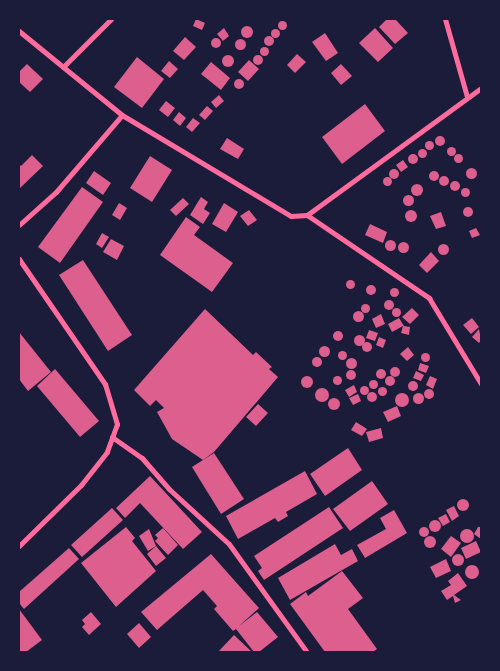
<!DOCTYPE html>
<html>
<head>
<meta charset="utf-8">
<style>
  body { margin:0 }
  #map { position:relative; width:500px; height:671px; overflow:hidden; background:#1b1b3a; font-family:"Space Grotesk",sans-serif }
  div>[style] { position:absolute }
  .building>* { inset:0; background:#dd5f8e }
  .round { border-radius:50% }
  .minor>* { height:5px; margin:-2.5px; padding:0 2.5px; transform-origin:2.5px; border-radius:2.5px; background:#ff6b9d }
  span { translate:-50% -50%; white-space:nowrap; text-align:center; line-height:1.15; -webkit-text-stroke:4.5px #1b1b3a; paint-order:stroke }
  .frame { position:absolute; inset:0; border:20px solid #1b1b3a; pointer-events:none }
</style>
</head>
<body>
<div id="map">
  <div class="building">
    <i style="clip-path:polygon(196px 19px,205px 23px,202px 30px,193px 26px)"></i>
    <i style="clip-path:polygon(387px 19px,395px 19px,408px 33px,395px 44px,379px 27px)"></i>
    <i class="round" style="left:277.5px;top:20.5px;width:9px;height:9px"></i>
    <i class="round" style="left:241px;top:26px;width:12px;height:12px"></i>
    <i style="clip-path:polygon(224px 28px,229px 36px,223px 41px,217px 34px)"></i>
    <i style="clip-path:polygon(375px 28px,393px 48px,378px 62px,359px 43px)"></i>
    <i class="round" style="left:270.5px;top:28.5px;width:9px;height:9px"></i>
    <i style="clip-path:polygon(325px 33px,338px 53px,326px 61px,312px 42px)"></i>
    <i class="round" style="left:264px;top:36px;width:10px;height:10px"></i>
    <i style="clip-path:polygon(185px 37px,196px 47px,184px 60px,173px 51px)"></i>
    <i class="round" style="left:211px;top:38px;width:10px;height:10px"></i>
    <i class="round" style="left:234.5px;top:38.5px;width:11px;height:11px"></i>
    <i class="round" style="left:259.5px;top:46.5px;width:9px;height:9px"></i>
    <i style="clip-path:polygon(297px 54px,306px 62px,295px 73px,287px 65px)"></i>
    <i class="round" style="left:222px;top:55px;width:12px;height:12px"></i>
    <i class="round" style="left:253px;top:55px;width:10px;height:10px"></i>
    <i style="clip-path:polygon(137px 57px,164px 79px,142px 108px,114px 87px)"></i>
    <i style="clip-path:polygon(249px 60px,259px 69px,248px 81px,238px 72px)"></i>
    <i style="clip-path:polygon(169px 61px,178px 69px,170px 78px,161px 71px)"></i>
    <i style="clip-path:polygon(211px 62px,230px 78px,221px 90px,201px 74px)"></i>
    <i style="clip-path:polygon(27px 64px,43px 79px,30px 92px,19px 82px,19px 72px)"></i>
    <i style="clip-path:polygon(341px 64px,352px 76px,341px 85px,331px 73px)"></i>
    <i class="round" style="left:234px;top:79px;width:10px;height:10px"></i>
    <i style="clip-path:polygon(219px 95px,224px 101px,216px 108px,211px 102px)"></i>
    <i style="clip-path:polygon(166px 101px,175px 108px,168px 117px,159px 110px)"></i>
    <i style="clip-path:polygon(365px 104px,385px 131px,342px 164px,322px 137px)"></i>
    <i style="clip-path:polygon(207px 106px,213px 111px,205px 120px,199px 115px)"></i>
    <i style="clip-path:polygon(179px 112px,186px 118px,180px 126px,173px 120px)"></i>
    <i style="clip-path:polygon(193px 118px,200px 123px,192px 132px,186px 127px)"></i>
    <i class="round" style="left:435px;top:136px;width:10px;height:10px"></i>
    <i style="clip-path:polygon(227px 138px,244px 149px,238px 159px,220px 149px)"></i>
    <i class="round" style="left:424.5px;top:140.5px;width:9px;height:9px"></i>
    <i class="round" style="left:446.5px;top:146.5px;width:9px;height:9px"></i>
    <i class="round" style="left:417.5px;top:148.5px;width:9px;height:9px"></i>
    <i class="round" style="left:453.5px;top:153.5px;width:9px;height:9px"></i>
    <i class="round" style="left:408px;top:154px;width:10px;height:10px"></i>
    <i style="clip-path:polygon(32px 155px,43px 166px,19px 189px,19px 164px,21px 166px)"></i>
    <i style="clip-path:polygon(150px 156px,172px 170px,152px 202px,130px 188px)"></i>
    <i style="clip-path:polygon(403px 160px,408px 167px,401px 172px,396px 165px)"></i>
    <i class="round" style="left:465.5px;top:167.5px;width:11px;height:11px"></i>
    <i class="round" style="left:389px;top:169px;width:10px;height:10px"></i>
    <i style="clip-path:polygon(94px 171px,111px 183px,103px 195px,86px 183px)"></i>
    <i class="round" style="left:429px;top:171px;width:10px;height:10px"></i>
    <i class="round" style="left:439px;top:176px;width:10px;height:10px"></i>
    <i class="round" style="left:382.5px;top:176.5px;width:9px;height:9px"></i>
    <i class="round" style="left:450px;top:181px;width:10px;height:10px"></i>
    <i class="round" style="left:411px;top:184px;width:12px;height:12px"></i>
    <i style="clip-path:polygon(82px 187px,103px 202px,60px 263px,38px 247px)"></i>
    <i class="round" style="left:460.5px;top:187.5px;width:9px;height:9px"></i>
    <i class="round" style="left:402.5px;top:194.5px;width:11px;height:11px"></i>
    <i style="clip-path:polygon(201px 197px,208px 202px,204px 209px,210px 213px,203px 224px,190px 215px)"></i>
    <i style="clip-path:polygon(183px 198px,189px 204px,176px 216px,170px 210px)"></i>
    <i style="clip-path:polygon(119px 203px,127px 208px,120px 220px,112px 215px)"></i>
    <i style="clip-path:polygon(224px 203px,238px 212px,226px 232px,212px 224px)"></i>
    <i class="round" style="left:463px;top:207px;width:10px;height:10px"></i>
    <i style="clip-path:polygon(249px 210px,257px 220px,248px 226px,240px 216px)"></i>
    <i class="round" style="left:405px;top:210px;width:12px;height:12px"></i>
    <i style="clip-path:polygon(441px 212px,446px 226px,436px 229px,430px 216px)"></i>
    <i style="clip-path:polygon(186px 217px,200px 227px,194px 235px,233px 263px,212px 292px,160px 255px)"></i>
    <i style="clip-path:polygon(370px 224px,387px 232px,383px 243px,365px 235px)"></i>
    <i style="clip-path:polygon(476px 228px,480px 235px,472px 238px,469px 231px)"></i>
    <i style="clip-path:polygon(102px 233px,109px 237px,102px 248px,96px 244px)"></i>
    <i style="clip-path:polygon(111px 239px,124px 246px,117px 260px,103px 252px)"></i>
    <i class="round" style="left:384.5px;top:239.5px;width:11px;height:11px"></i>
    <i class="round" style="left:397.5px;top:241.5px;width:11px;height:11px"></i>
    <i class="round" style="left:437.5px;top:243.5px;width:11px;height:11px"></i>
    <i style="clip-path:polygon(431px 252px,439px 261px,427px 273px,419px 265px)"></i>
    <i style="clip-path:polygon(83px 260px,132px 335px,108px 351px,59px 275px)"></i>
    <i class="round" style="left:345.5px;top:279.5px;width:9px;height:9px"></i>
    <i class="round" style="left:366px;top:285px;width:10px;height:10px"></i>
    <i class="round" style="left:389.5px;top:287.5px;width:9px;height:9px"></i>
    <i class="round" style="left:384px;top:300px;width:10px;height:10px"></i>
    <i class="round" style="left:360.5px;top:303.5px;width:9px;height:9px"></i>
    <i class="round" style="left:391.5px;top:307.5px;width:9px;height:9px"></i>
    <i style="clip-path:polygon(412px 308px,419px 315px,410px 324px,402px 317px)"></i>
    <i style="clip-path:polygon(205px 309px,253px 355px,256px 352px,272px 367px,269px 369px,278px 377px,214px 452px,203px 460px,172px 439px,157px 412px,164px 408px,156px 400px,150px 406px,134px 390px)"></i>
    <i class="round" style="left:352.5px;top:310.5px;width:11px;height:11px"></i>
    <i style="clip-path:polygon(381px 314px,385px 324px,376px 328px,372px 319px)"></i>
    <i style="clip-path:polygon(399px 318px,404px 326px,410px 327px,409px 335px,401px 333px,403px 326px,392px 332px,388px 324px)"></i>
    <i style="clip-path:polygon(472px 318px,479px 327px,471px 334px,463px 325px)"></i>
    <i style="clip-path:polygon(479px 329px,481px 340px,479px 343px,472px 337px)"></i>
    <i style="clip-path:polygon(369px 330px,378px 333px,375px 341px,366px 338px)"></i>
    <i class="round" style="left:333px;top:331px;width:10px;height:10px"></i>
    <i style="clip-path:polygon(19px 332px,51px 372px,28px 391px,19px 379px)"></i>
    <i class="round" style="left:353.5px;top:334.5px;width:11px;height:11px"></i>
    <i style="clip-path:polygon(379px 337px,386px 340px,383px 348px,376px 345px)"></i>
    <i class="round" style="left:362px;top:342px;width:10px;height:10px"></i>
    <i class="round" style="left:318.5px;top:345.5px;width:11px;height:11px"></i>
    <i style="clip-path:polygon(408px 347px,414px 355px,407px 361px,400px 354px)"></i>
    <i class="round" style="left:337.5px;top:350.5px;width:9px;height:9px"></i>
    <i class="round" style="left:420.5px;top:352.5px;width:9px;height:9px"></i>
    <i class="round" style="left:312px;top:357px;width:10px;height:10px"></i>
    <i class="round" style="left:345.5px;top:357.5px;width:11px;height:11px"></i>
    <i style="clip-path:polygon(420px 363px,429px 366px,426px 373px,418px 370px)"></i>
    <i class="round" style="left:390px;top:367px;width:10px;height:10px"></i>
    <i style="clip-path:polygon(55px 369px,99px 421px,80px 437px,37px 386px)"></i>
    <i class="round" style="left:376px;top:369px;width:10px;height:10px"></i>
    <i class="round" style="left:346px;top:370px;width:10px;height:10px"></i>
    <i style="clip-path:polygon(416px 371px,424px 375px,421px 381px,413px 378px)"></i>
    <i class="round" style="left:332.5px;top:375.5px;width:9px;height:9px"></i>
    <i style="clip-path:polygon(430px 376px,437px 379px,433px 389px,426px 385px)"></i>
    <i class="round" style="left:301px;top:376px;width:12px;height:12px"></i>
    <i class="round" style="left:385px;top:376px;width:10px;height:10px"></i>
    <i class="round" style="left:368.5px;top:379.5px;width:9px;height:9px"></i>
    <i class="round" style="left:408px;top:381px;width:10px;height:10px"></i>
    <i style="clip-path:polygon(354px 385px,357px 392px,349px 397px,345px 390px)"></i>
    <i class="round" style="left:359.5px;top:385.5px;width:9px;height:9px"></i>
    <i class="round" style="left:377.5px;top:386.5px;width:9px;height:9px"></i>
    <i class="round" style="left:315px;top:388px;width:14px;height:14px"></i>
    <i class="round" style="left:424px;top:389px;width:10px;height:10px"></i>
    <i class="round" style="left:367px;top:392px;width:10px;height:10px"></i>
    <i class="round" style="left:395px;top:393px;width:14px;height:14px"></i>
    <i class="round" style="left:412.5px;top:392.5px;width:11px;height:11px"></i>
    <i style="clip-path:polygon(358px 394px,361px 401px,353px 405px,349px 398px)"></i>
    <i class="round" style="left:328px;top:398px;width:12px;height:12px"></i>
    <i style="clip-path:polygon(258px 404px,268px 413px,256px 426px,246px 417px)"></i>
    <i style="clip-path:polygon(397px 406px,401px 416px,388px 422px,383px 412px)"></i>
    <i style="clip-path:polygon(356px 422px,367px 429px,362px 436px,351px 430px)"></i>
    <i style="clip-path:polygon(381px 428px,383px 438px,369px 442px,366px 432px)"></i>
    <i style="clip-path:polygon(348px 448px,362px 470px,325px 496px,310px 474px)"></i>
    <i style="clip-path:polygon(214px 453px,244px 499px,221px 514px,192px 467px)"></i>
    <i style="clip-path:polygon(305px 471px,317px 494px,286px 512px,288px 516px,278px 522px,275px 518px,238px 539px,226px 516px)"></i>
    <i style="clip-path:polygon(150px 476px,202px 532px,183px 549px,140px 503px,125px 518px,116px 508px)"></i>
    <i style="clip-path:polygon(372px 481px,388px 504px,350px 531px,333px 509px)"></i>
    <i class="round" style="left:457px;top:499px;width:12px;height:12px"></i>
    <i style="clip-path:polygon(454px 506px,459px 516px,452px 521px,446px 510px)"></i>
    <i style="clip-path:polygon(329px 507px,343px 528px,264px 580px,258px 571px,262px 568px,254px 556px)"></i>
    <i style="clip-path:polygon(112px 508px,123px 520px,82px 557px,71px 545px)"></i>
    <i style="clip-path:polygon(394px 510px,407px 533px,365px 558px,357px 545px,386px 529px,380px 518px)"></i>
    <i style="clip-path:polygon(446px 514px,450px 522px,443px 526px,438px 518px)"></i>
    <i class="round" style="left:429px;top:520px;width:12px;height:12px"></i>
    <i style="clip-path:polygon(126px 527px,135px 538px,132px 541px,156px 571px,116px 607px,81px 563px)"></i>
    <i style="clip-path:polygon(478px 527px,481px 527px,481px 539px,474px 534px)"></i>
    <i class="round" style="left:419px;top:527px;width:10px;height:10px"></i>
    <i style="clip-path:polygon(163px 528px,178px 545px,168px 555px,155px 541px,158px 538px,155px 535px)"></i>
    <i class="round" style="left:460px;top:529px;width:14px;height:14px"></i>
    <i style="clip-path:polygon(149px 529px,156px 546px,148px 551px,139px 536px)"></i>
    <i style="clip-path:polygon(451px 536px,461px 543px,451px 557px,441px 549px)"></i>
    <i class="round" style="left:424px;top:536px;width:12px;height:12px"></i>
    <i style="clip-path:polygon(476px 541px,481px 552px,466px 559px,461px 548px)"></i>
    <i style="clip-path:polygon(335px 544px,341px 555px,352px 549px,358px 561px,290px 600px,278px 578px)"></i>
    <i style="clip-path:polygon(156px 546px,166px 558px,156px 566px,147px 554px)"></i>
    <i style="clip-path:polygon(69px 548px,79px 559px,24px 609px,19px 603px,19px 592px)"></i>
    <i class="round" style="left:452px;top:554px;width:12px;height:12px"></i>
    <i style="clip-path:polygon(211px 554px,259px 608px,239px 626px,257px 612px,278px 637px,259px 652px,254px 652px,236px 629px,233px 631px,214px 609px,217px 606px,203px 590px,157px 630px,141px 612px)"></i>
    <i style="clip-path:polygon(446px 559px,451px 571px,436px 578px,430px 567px)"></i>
    <i class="round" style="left:465px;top:565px;width:14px;height:14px"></i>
    <i style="clip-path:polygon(342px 571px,363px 598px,348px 609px,377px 649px,373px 652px,325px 652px,290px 604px,306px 592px,308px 596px)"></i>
    <i style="clip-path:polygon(458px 573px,467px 586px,454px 595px,461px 600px,455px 603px,453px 596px,447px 600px,441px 591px,451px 585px,448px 581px)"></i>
    <i style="clip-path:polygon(19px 609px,42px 640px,26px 652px,19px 652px)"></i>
    <i style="clip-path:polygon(91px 612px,101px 624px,89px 635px,82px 627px,85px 624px,82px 620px)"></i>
    <i style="clip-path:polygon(139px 623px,151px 637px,139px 648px,127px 634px)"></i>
    <i style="clip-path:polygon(234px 635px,252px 652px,218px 652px)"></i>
  </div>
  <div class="minor">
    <i style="left:445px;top:19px;width:81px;rotate:74.2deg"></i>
    <i style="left:19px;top:31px;width:133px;rotate:39.2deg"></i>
    <i style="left:122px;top:115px;width:197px;rotate:30.9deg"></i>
    <i style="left:291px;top:216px;width:16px;rotate:-4deg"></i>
    <i style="left:307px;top:215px;width:148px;rotate:34.2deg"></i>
    <i style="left:429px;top:298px;width:100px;rotate:58.8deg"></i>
    <i style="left:63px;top:67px;width:68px;rotate:-45deg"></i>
    <i style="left:307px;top:215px;width:215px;rotate:-36.1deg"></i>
    <i style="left:19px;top:225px;width:50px;rotate:-41.7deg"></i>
    <i style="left:56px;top:192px;width:101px;rotate:-49.4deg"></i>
    <i style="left:19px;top:259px;width:152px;rotate:55.5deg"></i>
    <i style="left:105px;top:384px;width:42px;rotate:73.3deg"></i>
    <i style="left:117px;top:424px;width:30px;rotate:110deg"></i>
    <i style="left:107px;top:452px;width:42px;rotate:128.2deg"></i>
    <i style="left:81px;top:485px;width:87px;rotate:135.5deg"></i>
    <i style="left:112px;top:437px;width:37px;rotate:35deg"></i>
    <i style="left:142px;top:458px;width:41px;rotate:48.9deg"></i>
    <i style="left:169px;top:489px;width:81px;rotate:42.5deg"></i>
    <i style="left:229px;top:544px;width:133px;rotate:54.2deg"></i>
  </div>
  <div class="frame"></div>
</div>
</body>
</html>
